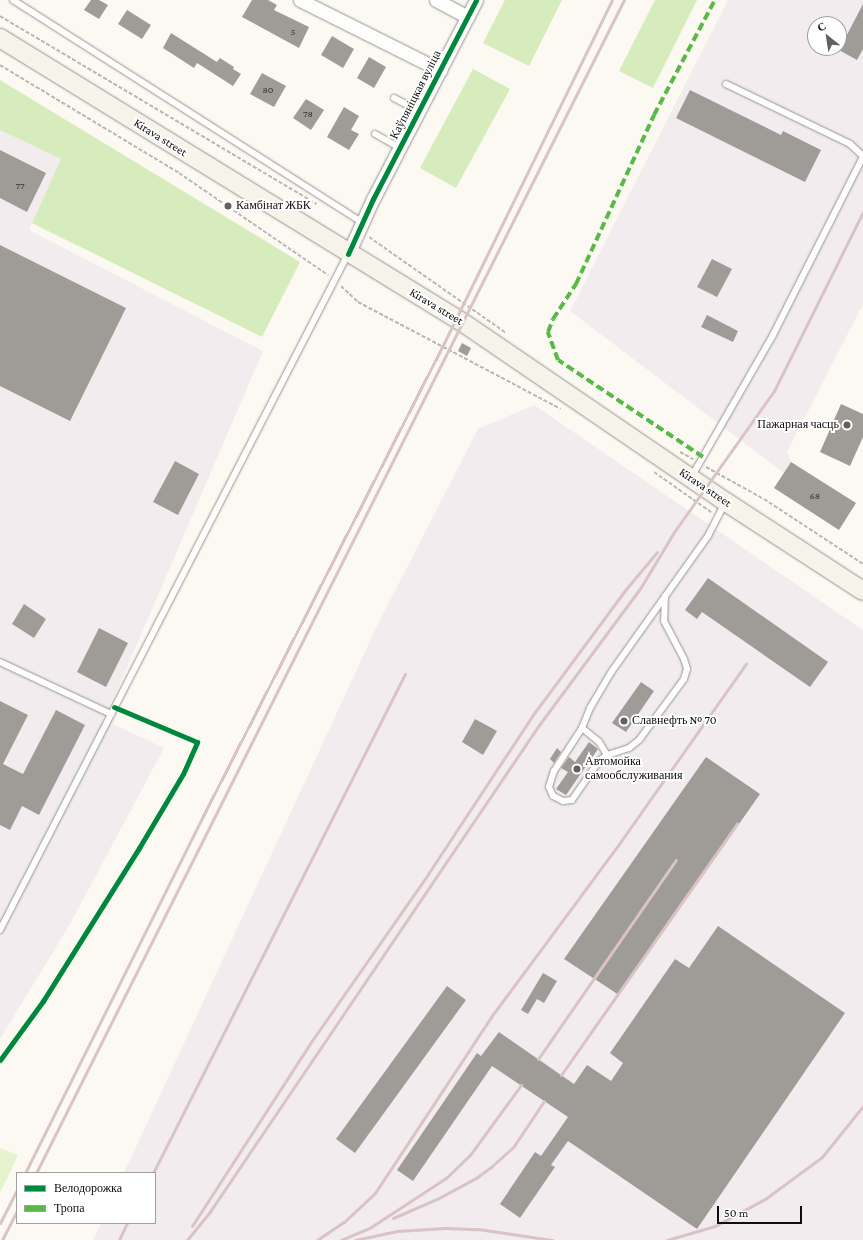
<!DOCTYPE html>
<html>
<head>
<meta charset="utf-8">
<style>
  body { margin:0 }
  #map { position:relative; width:863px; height:1240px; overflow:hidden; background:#fbf9f2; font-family:"Crimson Pro",serif }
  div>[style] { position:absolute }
  .industrial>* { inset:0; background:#f2ecef }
  .green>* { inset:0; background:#e6f3cf }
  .forest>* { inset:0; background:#d7ecbc }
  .building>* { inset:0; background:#9f9c98 }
  .path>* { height:2px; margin-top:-1px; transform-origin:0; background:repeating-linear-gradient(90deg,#b8b8b6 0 4px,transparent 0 6px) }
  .roads { filter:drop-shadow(0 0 1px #959491) drop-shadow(0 0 1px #959491) }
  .service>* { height:6px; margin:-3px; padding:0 3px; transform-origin:3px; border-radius:3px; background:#fefefd }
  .minor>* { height:13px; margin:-6.5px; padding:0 6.5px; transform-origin:6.5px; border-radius:6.5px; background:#fefefd }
  .secondary>* { height:18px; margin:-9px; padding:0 9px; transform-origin:9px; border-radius:9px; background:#f5f3ea }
  .rail>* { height:3px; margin:-1.5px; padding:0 1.5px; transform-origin:1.5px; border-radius:1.5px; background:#d9c3c4 }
  .quiet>* { height:4px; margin-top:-2px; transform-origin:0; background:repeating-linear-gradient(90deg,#58b947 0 8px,transparent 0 12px) }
  .cycleway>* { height:5px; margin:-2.5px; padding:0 2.5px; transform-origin:2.5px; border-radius:2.5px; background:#00873e }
  .dots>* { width:11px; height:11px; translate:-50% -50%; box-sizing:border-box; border:2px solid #fff; border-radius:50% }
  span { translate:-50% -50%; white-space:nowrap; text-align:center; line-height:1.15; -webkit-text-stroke:4px #fff; paint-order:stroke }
  .number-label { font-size:10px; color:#323230 }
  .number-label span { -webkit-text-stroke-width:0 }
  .street-label { font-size:12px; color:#0e0e0e }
  .poi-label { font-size:12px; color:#0e0e0e }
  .left { translate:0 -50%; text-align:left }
  .right { translate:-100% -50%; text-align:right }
  .legend { position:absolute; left:16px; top:1172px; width:140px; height:52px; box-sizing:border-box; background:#fff; border:1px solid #9f9f9f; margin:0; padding:5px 7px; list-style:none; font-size:12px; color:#0e0e0e }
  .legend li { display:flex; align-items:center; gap:8px; height:20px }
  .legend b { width:20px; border:1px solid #9f9f9f }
  .north { position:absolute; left:807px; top:16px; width:40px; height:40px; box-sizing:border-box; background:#fff; border:1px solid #9f9f9f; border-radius:50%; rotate:330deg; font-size:11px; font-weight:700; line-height:16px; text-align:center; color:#0e0e0e }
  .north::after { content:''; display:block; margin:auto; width:14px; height:18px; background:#61605e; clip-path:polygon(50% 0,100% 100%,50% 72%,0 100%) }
  .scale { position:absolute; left:717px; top:1206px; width:85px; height:18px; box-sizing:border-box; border:2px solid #0e0e0e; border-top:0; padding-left:5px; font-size:12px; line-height:14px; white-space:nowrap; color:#0e0e0e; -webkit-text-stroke:3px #fff; paint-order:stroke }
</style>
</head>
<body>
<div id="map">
  <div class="industrial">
    <i style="clip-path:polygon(evenodd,728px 0,863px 0,863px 304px,787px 452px,791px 462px,784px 473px,570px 311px,728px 0,815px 24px,839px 24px,839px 48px,815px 48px,815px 24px)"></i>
    <i style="clip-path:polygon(0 130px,61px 159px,29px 230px,263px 351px,119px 686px,102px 719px,164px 748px,70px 924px,0 1039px)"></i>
    <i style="clip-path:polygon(534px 405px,863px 630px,863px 1240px,93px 1240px,101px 1223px,155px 1223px,155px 1173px,124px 1173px,377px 626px,478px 429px)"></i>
  </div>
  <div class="green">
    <i style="clip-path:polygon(0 1148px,18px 1155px,0 1193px)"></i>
  </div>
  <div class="forest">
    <i style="clip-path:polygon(505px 0,562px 0,529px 66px,483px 43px)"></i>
    <i style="clip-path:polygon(655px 0,697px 0,653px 88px,619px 71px)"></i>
    <i style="clip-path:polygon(473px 69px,510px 89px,456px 188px,420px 168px)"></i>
    <i style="clip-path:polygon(0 80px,300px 262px,262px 337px,32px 223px,61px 159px,0 130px)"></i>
  </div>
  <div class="building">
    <i style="clip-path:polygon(91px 0,99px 0,108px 5px,99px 19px,84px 10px)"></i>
    <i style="clip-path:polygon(252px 0,268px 0,277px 5px,274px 10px,309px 27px,299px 48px,242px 17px)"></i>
    <i style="clip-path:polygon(863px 4px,863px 49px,857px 60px,839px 50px)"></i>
    <i style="clip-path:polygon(127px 10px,151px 25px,142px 39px,118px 24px)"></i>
    <i style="clip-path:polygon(171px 33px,217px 62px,220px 58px,234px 67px,233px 69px,241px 74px,233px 86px,197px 63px,194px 68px,163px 48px)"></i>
    <i style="clip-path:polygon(332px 36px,354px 49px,343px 68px,321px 55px)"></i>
    <i style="clip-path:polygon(369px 57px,386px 67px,374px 88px,357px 78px)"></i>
    <i style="clip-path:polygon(262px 73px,286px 86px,274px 107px,250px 94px)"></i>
    <i style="clip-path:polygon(690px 90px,781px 135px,783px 131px,821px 150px,805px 182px,676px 118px)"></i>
    <i style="clip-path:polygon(306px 99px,324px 110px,311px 130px,293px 118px)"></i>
    <i style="clip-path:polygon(344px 107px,359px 116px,351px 130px,359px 134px,349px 150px,327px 137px)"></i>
    <i style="clip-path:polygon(0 150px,46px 173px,27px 212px,0 198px)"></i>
    <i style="clip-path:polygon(0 245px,126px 308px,70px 421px,0 386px)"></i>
    <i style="clip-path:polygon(712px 259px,732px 269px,717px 297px,697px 287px)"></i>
    <i style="clip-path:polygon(707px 315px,738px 331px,733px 342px,701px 327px)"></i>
    <i style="clip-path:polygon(462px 343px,471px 348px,467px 356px,458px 351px)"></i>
    <i style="clip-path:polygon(841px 404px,863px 414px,863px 437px,850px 466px,820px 452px)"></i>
    <i style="clip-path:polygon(175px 461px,199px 474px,178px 515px,153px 502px)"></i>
    <i style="clip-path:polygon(791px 462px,856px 503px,839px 530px,774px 488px)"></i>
    <i style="clip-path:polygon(708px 578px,828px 662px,810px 687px,702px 612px,697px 619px,685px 610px)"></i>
    <i style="clip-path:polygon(24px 604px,46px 619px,34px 638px,12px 624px)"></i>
    <i style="clip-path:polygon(99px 628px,128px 643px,106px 687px,77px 672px)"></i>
    <i style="clip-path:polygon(641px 682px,654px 691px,626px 732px,612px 723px)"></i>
    <i style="clip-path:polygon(0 701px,28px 715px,3px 764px,23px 774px,56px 710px,85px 725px,39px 815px,22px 806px,10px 830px,0 825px)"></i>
    <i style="clip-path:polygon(475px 719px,497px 731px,483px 755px,462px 742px)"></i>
    <i style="clip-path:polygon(589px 742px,598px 749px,566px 795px,556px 789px,568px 772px,561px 768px,569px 757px,575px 762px)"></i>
    <i style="clip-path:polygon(557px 748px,561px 752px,554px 763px,550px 759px)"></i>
    <i style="clip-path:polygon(706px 757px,760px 794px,619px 995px,564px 959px)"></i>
    <i style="clip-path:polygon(718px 926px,845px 1013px,697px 1229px,568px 1141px,551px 1165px,555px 1167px,520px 1218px,500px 1204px,535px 1152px,541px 1156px,568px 1117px,492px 1066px,413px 1181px,397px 1170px,477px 1053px,481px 1056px,499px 1032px,574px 1084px,587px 1065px,611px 1081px,623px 1063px,610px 1053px,675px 959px,689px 968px)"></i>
    <i style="clip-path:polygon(543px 973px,557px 981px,544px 1003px,537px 999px,528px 1014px,521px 1010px)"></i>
    <i style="clip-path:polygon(447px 986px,466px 1000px,355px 1153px,336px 1139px)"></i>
  </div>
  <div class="path">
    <i style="left:0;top:16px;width:368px;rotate:30.7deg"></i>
    <i style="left:0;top:65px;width:209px;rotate:31.1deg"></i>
    <i style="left:179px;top:173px;width:181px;rotate:34.4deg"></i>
    <i style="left:369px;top:237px;width:167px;rotate:35deg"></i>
    <i style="left:341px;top:286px;width:23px;rotate:43deg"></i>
    <i style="left:358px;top:302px;width:229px;rotate:27.8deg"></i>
    <i style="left:680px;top:452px;width:15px;rotate:28deg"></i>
    <i style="left:706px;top:467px;width:66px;rotate:28.9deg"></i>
    <i style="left:764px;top:499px;width:118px;rotate:33.3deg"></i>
    <i style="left:654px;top:472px;width:70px;rotate:35.1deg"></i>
  </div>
  <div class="roads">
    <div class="service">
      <i style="left:13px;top:0;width:414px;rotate:32.5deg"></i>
      <i style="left:726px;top:84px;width:138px;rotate:25.8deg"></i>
      <i style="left:850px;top:144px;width:18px;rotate:43deg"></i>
      <i style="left:394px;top:98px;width:28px;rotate:27deg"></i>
      <i style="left:375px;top:134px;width:29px;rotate:29deg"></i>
      <i style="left:692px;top:476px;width:163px;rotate:-60.1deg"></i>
      <i style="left:773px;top:335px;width:199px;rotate:-63.2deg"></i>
      <i style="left:665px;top:596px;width:25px;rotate:92deg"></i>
      <i style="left:664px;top:621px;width:43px;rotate:62.2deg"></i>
      <i style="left:684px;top:659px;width:10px;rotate:73deg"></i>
      <i style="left:687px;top:669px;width:10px;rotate:107deg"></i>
      <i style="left:684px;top:679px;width:76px;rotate:126.4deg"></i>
      <i style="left:639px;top:740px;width:13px;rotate:141deg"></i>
      <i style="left:629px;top:748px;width:23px;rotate:162deg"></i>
      <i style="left:607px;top:755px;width:10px;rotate:143deg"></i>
      <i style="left:599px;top:761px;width:47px;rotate:124.7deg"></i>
      <i style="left:572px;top:800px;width:9px;rotate:174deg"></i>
      <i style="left:563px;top:801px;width:11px;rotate:-153deg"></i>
      <i style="left:553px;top:796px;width:10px;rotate:-114deg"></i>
      <i style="left:549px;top:787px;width:17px;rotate:-73deg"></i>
      <i style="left:554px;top:771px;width:51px;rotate:-56.9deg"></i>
      <i style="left:582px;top:728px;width:22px;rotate:-68deg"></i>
      <i style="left:590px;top:708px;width:43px;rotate:-59.3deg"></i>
      <i style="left:612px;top:671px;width:166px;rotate:-54.6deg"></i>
      <i style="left:708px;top:536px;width:37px;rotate:-63deg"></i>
      <i style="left:0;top:662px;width:123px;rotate:25.1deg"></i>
      <i style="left:582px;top:728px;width:22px;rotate:39deg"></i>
      <i style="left:599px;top:742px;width:15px;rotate:58deg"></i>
      <i style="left:0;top:930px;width:760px;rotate:-62.76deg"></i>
    </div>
    <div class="minor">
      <i style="left:300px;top:0;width:157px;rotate:26.6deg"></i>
      <i style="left:436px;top:0;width:36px;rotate:28deg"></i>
      <i style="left:348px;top:254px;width:60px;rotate:-65.6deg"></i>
      <i style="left:373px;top:199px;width:224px;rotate:-62.6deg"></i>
    </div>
    <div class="secondary">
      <i style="left:0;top:38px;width:542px;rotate:31.58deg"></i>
      <i style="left:462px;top:322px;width:320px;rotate:34.3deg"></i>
      <i style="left:726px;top:502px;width:163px;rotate:33deg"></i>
    </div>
  </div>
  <div class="rail">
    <i style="left:538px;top:1059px;width:242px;rotate:-55.3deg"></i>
    <i style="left:561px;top:1075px;width:307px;rotate:-55deg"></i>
    <i style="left:25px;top:1173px;width:399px;rotate:-63.5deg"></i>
    <i style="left:203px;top:816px;width:526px;rotate:-63deg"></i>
    <i style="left:442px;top:347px;width:386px;rotate:-63.9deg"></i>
    <i style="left:36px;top:1173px;width:1312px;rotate:-63.38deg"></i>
    <i style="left:153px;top:1173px;width:559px;rotate:-63.21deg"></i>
    <i style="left:393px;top:1218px;width:48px;rotate:-23.4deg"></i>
    <i style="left:437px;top:1199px;width:44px;rotate:-28.3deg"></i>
    <i style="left:476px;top:1178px;width:19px;rotate:-36deg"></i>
    <i style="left:491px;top:1167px;width:31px;rotate:-42deg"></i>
    <i style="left:514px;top:1146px;width:54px;rotate:-56.3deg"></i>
    <i style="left:0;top:1223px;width:38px;rotate:-63deg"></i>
    <i style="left:192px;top:1226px;width:219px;rotate:-57.1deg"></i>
    <i style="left:311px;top:1042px;width:205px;rotate:-55.1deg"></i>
    <i style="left:428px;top:874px;width:189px;rotate:-56.6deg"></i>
    <i style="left:532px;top:716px;width:158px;rotate:-53.5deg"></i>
    <i style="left:626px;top:589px;width:48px;rotate:-50deg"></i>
    <i style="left:2px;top:1240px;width:33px;rotate:-63deg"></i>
    <i style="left:119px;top:1240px;width:19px;rotate:-65deg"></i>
    <i style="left:187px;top:1240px;width:38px;rotate:-51deg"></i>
    <i style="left:211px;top:1210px;width:585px;rotate:-55.93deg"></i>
    <i style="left:539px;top:725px;width:172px;rotate:-53.5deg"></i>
    <i style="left:641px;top:587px;width:64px;rotate:-59deg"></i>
    <i style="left:674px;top:532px;width:173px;rotate:-54.7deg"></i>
    <i style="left:774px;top:391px;width:200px;rotate:-63.6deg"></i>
    <i style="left:317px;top:1240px;width:32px;rotate:-34deg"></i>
    <i style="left:344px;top:1222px;width:42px;rotate:-43.1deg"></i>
    <i style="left:375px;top:1193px;width:211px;rotate:-56.6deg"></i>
    <i style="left:491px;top:1017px;width:219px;rotate:-53.5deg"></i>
    <i style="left:621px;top:841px;width:217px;rotate:-54.8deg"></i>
    <i style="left:341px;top:1240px;width:33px;rotate:-23deg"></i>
    <i style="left:371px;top:1227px;width:90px;rotate:-33.2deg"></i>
    <i style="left:446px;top:1178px;width:33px;rotate:-44deg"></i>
    <i style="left:470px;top:1155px;width:87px;rotate:-53.9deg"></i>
    <i style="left:355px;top:1240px;width:43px;rotate:-12.1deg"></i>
    <i style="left:397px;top:1231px;width:48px;rotate:-3.6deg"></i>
    <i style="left:445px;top:1228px;width:33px;rotate:2deg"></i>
    <i style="left:478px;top:1229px;width:75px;rotate:8.5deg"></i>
    <i style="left:667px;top:1240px;width:50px;rotate:-16.3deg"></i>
    <i style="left:715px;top:1226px;width:57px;rotate:-28.4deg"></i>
    <i style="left:765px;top:1199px;width:71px;rotate:-36.4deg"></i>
    <i style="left:822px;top:1157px;width:65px;rotate:-51.2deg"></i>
  </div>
  <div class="quiet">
    <i style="left:703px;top:457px;width:174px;rotate:-146.2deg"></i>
    <i style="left:558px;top:360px;width:30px;rotate:-110deg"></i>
    <i style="left:548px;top:332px;width:14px;rotate:-69deg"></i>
    <i style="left:553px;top:319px;width:42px;rotate:-56.7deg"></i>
    <i style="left:576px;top:284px;width:186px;rotate:-65.2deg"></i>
    <i style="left:654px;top:115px;width:130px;rotate:-62.1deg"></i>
  </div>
  <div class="cycleway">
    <i style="left:348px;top:254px;width:60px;rotate:-65.6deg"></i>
    <i style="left:373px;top:199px;width:224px;rotate:-62.6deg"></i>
    <i style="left:0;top:1060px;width:73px;rotate:-53.9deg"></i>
    <i style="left:43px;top:1001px;width:181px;rotate:-57.9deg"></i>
    <i style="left:139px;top:848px;width:86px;rotate:-59.3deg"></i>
    <i style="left:183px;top:774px;width:35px;rotate:-66deg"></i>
    <i style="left:197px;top:742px;width:90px;rotate:-157.1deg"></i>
  </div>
  <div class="dots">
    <i style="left:228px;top:206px;background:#61605e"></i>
    <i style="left:847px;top:425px;background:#61605e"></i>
    <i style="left:624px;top:721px;background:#61605e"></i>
    <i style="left:577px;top:769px;background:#61605e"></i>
  </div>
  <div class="number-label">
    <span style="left:293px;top:32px">5</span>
    <span style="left:268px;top:90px">80</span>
    <span style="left:308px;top:114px">78</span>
    <span style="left:20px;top:186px">77</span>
    <span style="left:815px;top:496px">68</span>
  </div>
  <div class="street-label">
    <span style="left:416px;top:95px;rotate:-63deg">Каўпяніцкая вуліца</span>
    <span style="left:160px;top:138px;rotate:32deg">Kirava street</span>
    <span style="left:436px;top:307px;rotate:31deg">Kirava street</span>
    <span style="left:705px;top:488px;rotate:34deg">Kirava street</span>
  </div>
  <div class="poi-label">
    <span class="left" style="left:236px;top:206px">Камбінат ЖБК</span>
    <span class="right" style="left:839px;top:425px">Пажарная часць</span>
    <span class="left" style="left:632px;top:721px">Славнефть № 70</span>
    <span class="left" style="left:585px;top:769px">Автомойка<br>самообслуживания</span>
  </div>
  <ul class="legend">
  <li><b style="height:5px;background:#00873e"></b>Велодорожка</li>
  <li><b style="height:5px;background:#58b947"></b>Тропа</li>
  </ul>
  <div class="north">С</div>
  <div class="scale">50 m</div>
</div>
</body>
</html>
